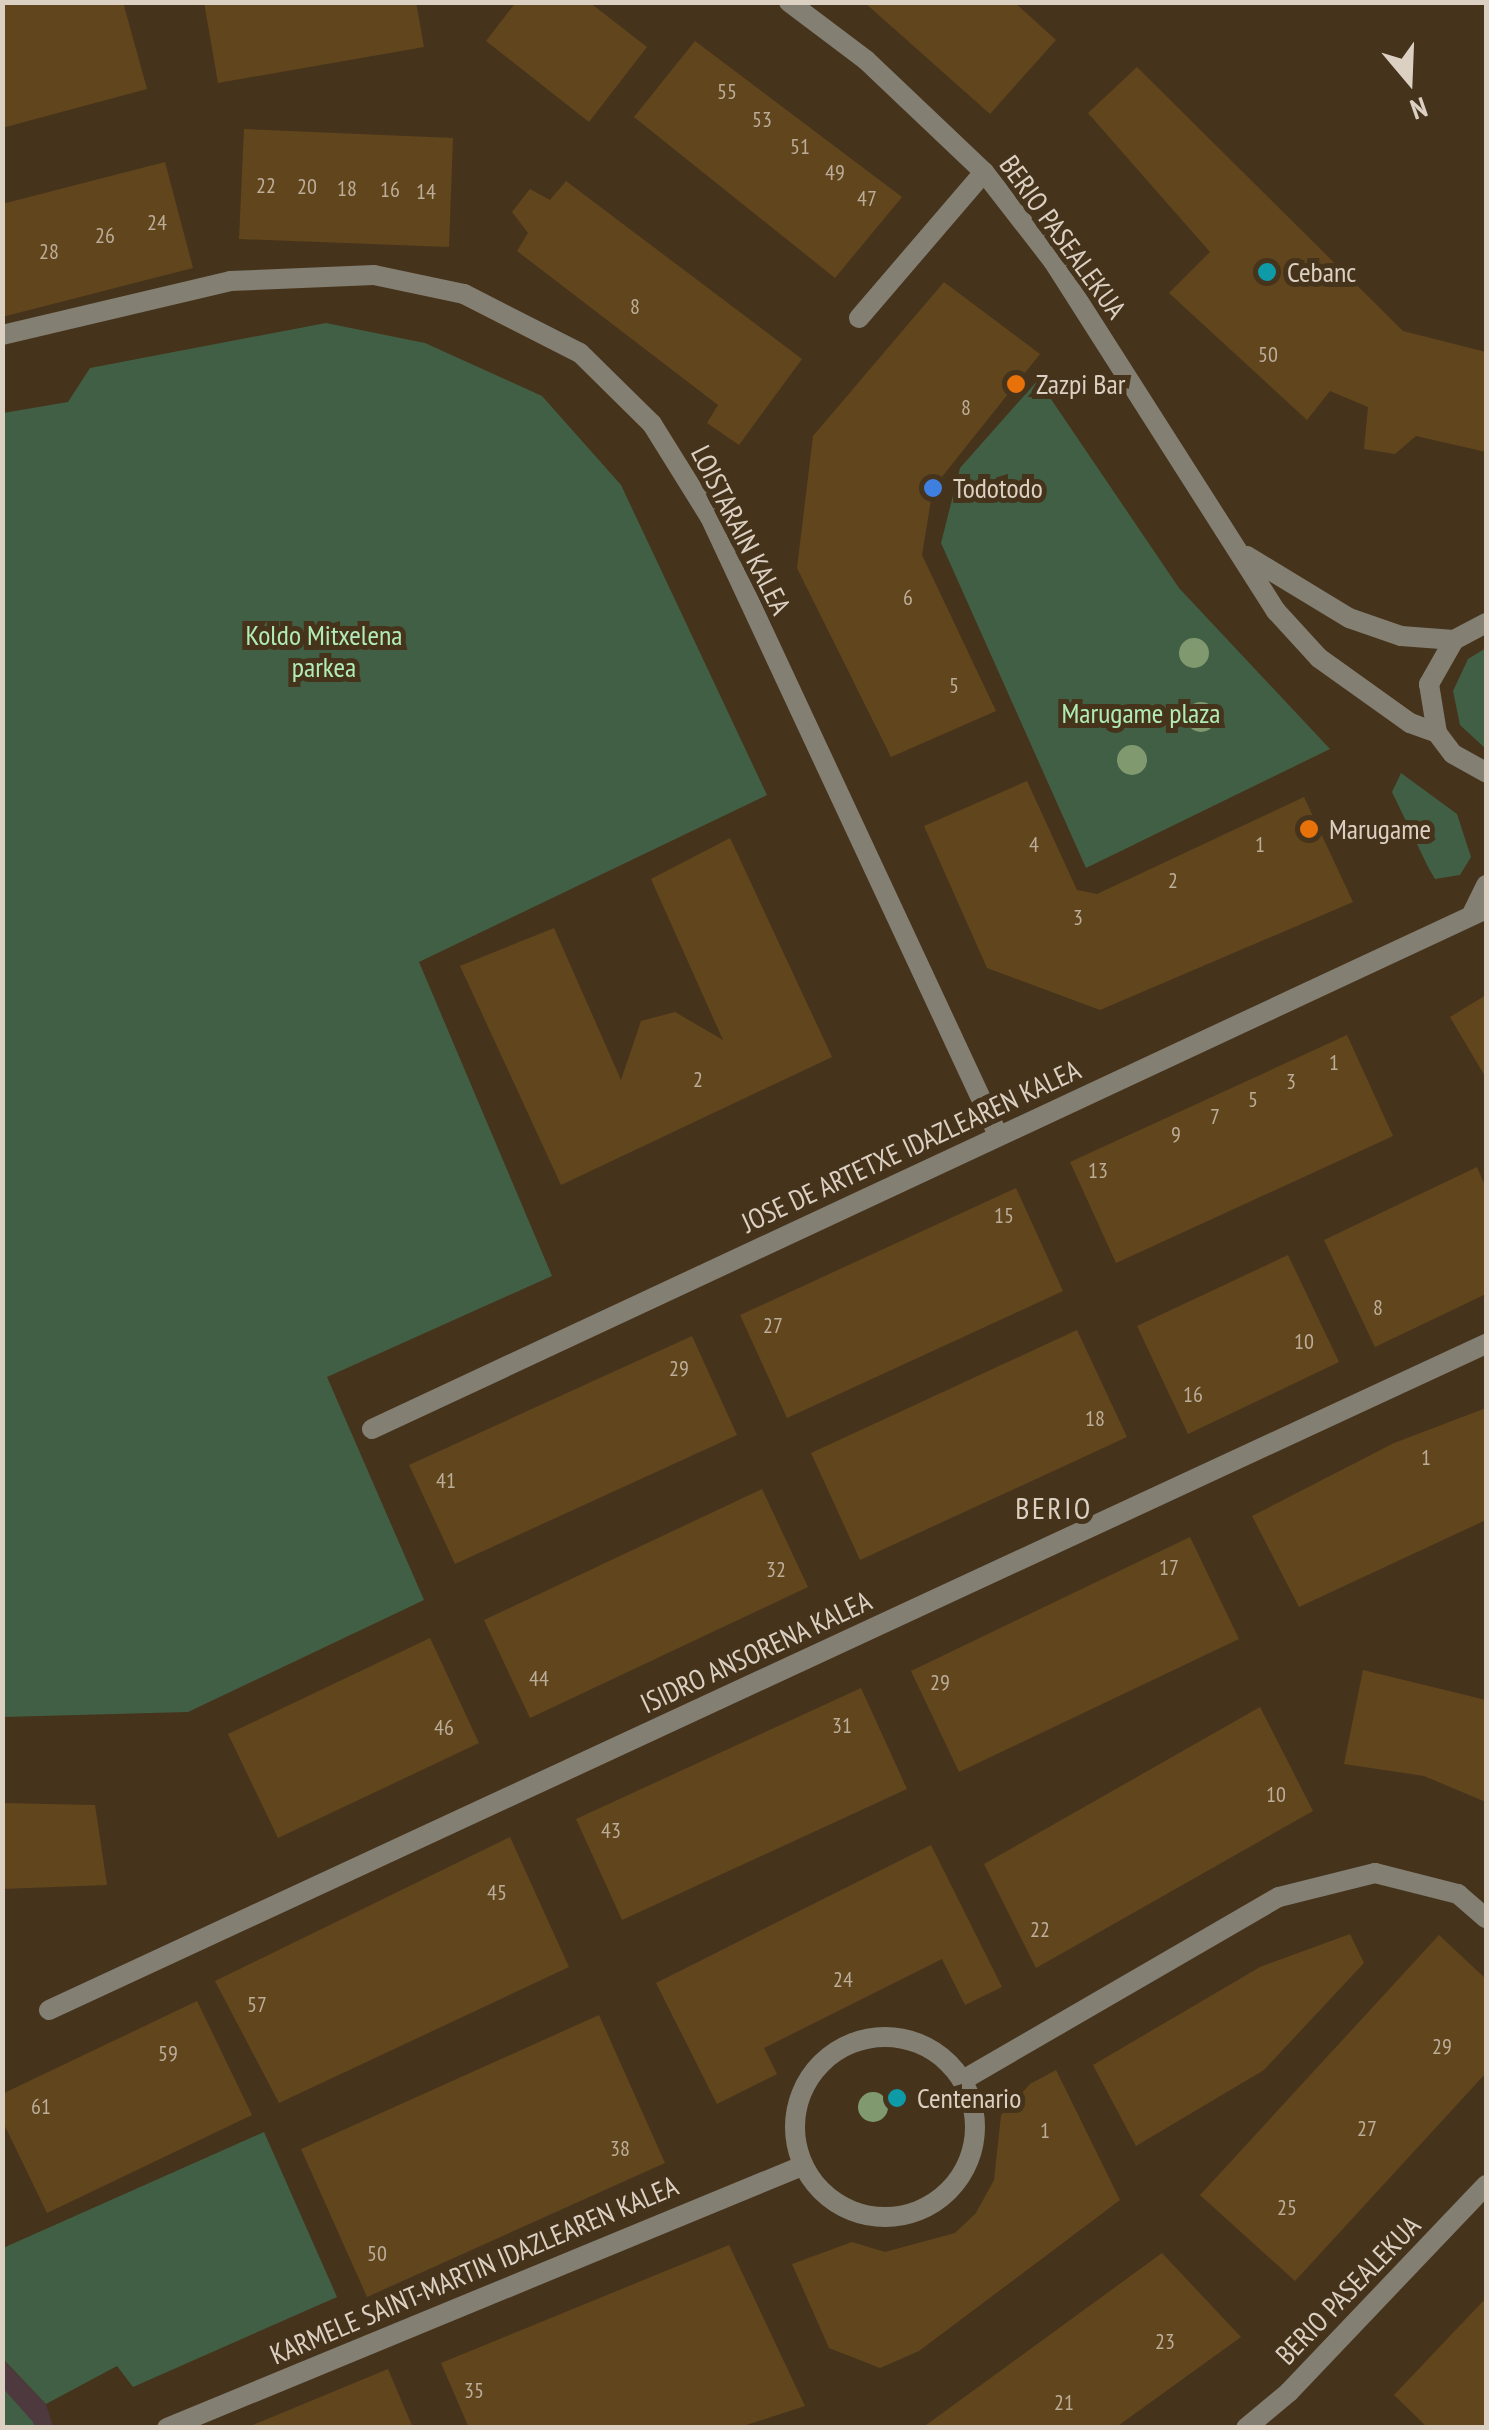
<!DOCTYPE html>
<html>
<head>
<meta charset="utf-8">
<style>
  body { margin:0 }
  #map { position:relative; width:1489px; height:2430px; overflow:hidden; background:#46331b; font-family:"PT Sans Narrow",sans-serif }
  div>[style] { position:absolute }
  .education>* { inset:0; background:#4d393e }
  .green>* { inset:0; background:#415f44 }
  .building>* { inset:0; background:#61451d }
  .lane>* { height:20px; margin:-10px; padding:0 10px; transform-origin:10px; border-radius:10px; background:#837f72 }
  .street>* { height:20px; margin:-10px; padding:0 10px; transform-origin:10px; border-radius:10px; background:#837f72 }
  .street>.ring { margin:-10px; padding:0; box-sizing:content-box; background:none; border:20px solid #837f72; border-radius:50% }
  .trees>* { width:30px; height:30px; margin:-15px; border-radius:50%; background:#80996f }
  .dots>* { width:28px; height:28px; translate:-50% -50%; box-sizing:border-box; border:5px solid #46331b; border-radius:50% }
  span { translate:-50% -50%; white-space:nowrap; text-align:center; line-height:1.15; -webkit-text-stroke:10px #46331b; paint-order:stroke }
  .number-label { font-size:22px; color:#bcad99 }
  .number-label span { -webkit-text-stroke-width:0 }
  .street-label { font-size:28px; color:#dbd0c2 }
  .poi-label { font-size:28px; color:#dbd0c2 }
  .left { translate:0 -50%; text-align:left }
  .park-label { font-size:28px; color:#b0ecb4 }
  .neighbourhood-label { font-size:30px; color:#dbd0c2; letter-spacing:2.5px }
  .frame { position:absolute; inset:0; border:5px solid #dbd0c2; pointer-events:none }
  .north { position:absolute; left:1359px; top:30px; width:100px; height:100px; -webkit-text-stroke:8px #46331b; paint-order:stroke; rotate:161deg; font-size:28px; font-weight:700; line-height:40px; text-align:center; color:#dbd0c2 }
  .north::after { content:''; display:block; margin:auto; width:35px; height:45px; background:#dbd0c2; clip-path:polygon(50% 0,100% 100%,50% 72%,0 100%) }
</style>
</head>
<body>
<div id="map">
  <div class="education">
    <i style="clip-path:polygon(2px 2359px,46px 2404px,53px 2427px,3px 2427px)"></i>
  </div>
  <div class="green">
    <i style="clip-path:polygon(326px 323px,425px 343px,542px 396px,621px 485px,767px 795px,419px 962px,552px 1276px,327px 1377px,424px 1600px,188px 1712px,3px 1717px,3px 413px,68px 402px,90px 368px)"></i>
    <i style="clip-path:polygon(1038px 380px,1179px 588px,1330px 749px,1086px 868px,941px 543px,960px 468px)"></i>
    <i style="clip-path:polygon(1486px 648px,1486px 749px,1460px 725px,1453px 691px,1468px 659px)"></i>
    <i style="clip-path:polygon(1401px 773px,1457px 814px,1471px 857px,1460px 875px,1435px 879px,1428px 867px,1392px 792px)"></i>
    <i style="clip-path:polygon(264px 2132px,337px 2297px,133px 2387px,117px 2366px,46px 2404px,3px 2359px,3px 2248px)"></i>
    <i style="clip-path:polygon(2px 2387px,33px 2422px,35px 2427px,3px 2427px)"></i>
  </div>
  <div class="building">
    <i style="clip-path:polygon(2px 2px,123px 2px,147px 89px,2px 128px)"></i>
    <i style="clip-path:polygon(204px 2px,416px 2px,424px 47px,218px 83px)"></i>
    <i style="clip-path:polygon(516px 2px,589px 2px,647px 47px,589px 122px,486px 41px)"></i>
    <i style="clip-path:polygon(864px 2px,1014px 2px,1056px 40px,990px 114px)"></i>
    <i style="clip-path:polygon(695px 41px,902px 197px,835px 278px,634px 117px)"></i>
    <i style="clip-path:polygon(1137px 67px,1403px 331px,1486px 352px,1486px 452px,1416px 436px,1395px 454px,1364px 449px,1368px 407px,1330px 391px,1307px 420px,1169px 293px,1210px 252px,1088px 113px)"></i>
    <i style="clip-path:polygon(244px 129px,453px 138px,449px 247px,239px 239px)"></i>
    <i style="clip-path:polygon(165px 162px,193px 268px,2px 317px,2px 204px)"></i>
    <i style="clip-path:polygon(566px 181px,802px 359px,739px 445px,707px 423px,718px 405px,517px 251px,528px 233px,512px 212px,530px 189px,550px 200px)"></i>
    <i style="clip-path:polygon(944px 282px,1040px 354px,933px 488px,922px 555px,996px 711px,891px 757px,797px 568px,813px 436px)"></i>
    <i style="clip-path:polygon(1027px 781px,1077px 890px,1097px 894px,1304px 797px,1353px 902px,1100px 1010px,987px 968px,924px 826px)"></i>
    <i style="clip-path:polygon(730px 838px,832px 1057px,561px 1185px,460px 966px,554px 928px,621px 1080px,641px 1021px,675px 1012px,723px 1040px,651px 879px)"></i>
    <i style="clip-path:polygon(1486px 995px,1486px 1078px,1450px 1017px)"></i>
    <i style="clip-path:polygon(1347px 1035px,1393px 1136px,1116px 1263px,1070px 1162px)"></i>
    <i style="clip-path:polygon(1477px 1167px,1486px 1188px,1486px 1294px,1375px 1347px,1324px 1240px)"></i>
    <i style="clip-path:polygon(1016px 1188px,1063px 1291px,787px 1418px,740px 1315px)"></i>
    <i style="clip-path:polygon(1288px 1255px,1339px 1362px,1188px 1434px,1137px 1326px)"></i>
    <i style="clip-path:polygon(1077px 1330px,1127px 1437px,860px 1560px,811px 1453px)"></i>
    <i style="clip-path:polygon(692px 1336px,737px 1435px,455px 1564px,409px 1465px)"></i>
    <i style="clip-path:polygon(1486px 1408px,1486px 1520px,1299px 1607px,1252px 1516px,1394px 1443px)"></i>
    <i style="clip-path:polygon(762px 1489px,808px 1587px,530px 1718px,484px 1620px)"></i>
    <i style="clip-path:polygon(1190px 1537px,1239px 1639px,959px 1772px,911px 1671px)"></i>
    <i style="clip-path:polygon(430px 1638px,479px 1743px,278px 1838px,228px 1734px)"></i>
    <i style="clip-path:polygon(1363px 1670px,1486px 1700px,1486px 1802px,1424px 1776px,1344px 1764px)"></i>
    <i style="clip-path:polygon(861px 1688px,907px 1789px,622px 1920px,576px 1819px)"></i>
    <i style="clip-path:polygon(1260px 1707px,1313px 1811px,1036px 1968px,984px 1864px)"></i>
    <i style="clip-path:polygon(2px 1803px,95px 1805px,107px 1885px,2px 1889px)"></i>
    <i style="clip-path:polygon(510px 1837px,569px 1967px,279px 2103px,215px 1981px)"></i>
    <i style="clip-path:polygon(931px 1845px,1002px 1987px,965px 2005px,942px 1959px,764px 2048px,777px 2074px,717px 2104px,656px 1983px)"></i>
    <i style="clip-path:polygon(1350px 1934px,1364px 1963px,1264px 2070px,1136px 2146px,1093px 2065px,1260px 1967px)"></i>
    <i style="clip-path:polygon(1439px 1935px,1486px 1979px,1486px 2073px,1295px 2281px,1200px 2195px)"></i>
    <i style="clip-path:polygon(197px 2001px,252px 2115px,47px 2213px,2px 2120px,2px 2094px)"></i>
    <i style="clip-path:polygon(599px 2015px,665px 2163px,367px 2297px,301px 2149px)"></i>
    <i style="clip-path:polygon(1056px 2070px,1120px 2200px,919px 2351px,880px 2368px,829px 2348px,792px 2264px,852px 2242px,885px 2252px,955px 2233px,976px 2213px,994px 2180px,1001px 2115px,1030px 2084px)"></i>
    <i style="clip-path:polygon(729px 2245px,805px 2406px,737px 2428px,469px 2428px,441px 2363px)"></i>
    <i style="clip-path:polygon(1162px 2253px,1241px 2337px,1115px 2428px,922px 2428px)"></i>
    <i style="clip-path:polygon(1486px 2298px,1486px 2428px,1428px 2428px,1394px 2395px)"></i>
    <i style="clip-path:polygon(388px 2369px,413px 2428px,248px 2428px,248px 2427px)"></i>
  </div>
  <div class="lane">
    <i style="left:859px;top:318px;width:192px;rotate:-49.4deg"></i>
  </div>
  <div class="street">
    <i style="left:789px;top:2px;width:96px;rotate:37deg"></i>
    <i style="left:866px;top:60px;width:163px;rotate:43.5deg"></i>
    <i style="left:984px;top:172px;width:113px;rotate:52.2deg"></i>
    <i style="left:1053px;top:261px;width:415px;rotate:57.5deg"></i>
    <i style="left:1276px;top:611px;width:64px;rotate:47.5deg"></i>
    <i style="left:1319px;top:658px;width:112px;rotate:35.5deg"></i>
    <i style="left:1410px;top:723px;width:29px;rotate:20deg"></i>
    <i style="left:2px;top:335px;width:234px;rotate:-13.3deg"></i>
    <i style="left:230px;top:281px;width:144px;rotate:-2.4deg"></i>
    <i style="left:374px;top:275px;width:92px;rotate:11.9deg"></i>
    <i style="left:464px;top:294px;width:130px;rotate:27deg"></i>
    <i style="left:580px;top:353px;width:101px;rotate:44.6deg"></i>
    <i style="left:652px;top:424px;width:110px;rotate:58.1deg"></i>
    <i style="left:710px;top:517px;width:682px;rotate:65.01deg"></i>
    <i style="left:1247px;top:556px;width:119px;rotate:31.3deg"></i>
    <i style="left:1349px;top:618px;width:55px;rotate:19.1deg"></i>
    <i style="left:1401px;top:636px;width:53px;rotate:4.3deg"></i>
    <i style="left:1486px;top:623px;width:36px;rotate:152deg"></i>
    <i style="left:1454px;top:640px;width:51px;rotate:119.6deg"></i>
    <i style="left:1429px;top:684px;width:50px;rotate:80.7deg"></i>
    <i style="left:1437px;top:733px;width:26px;rotate:53deg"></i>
    <i style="left:1453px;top:754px;width:38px;rotate:29deg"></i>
    <i style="left:1473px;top:912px;width:30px;rotate:-64deg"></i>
    <i style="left:372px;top:1429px;width:1229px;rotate:-25.02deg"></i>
    <i style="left:49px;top:2010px;width:1584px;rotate:-24.87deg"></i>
    <i class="ring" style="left:795px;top:2037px;width:160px;height:160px"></i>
    <i style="left:963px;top:2080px;width:365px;rotate:-30.1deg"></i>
    <i style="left:1279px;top:1897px;width:99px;rotate:-14deg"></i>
    <i style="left:1375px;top:1873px;width:86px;rotate:14.2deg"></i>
    <i style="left:1458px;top:1894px;width:37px;rotate:41deg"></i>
    <i style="left:167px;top:2428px;width:687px;rotate:-22.42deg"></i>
    <i style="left:1246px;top:2428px;width:56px;rotate:-39.9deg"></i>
    <i style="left:1289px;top:2392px;width:286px;rotate:-46.4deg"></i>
  </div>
  <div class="trees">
    <i style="left:1194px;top:653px"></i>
    <i style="left:1201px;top:717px"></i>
    <i style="left:1132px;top:760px"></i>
    <i style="left:873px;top:2107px"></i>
  </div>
  <div class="dots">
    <i style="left:1267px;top:272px;background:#0f9aa8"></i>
    <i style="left:1016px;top:384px;background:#e8710a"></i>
    <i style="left:933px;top:488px;background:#3f7fe0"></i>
    <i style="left:1309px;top:829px;background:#e8710a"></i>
    <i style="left:897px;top:2098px;background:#0f9aa8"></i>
  </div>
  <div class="number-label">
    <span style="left:727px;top:92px">55</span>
    <span style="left:762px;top:120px">53</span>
    <span style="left:800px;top:147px">51</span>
    <span style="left:835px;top:173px">49</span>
    <span style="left:266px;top:186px">22</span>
    <span style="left:307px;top:187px">20</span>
    <span style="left:347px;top:189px">18</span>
    <span style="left:390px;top:190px">16</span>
    <span style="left:426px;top:192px">14</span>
    <span style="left:867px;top:199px">47</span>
    <span style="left:157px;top:223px">24</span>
    <span style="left:105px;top:236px">26</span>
    <span style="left:49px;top:252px">28</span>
    <span style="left:635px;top:307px">8</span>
    <span style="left:1268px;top:355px">50</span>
    <span style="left:966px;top:408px">8</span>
    <span style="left:908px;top:598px">6</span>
    <span style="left:954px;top:686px">5</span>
    <span style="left:1034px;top:845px">4</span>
    <span style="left:1260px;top:845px">1</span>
    <span style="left:1173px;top:881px">2</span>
    <span style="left:1078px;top:918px">3</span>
    <span style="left:1334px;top:1063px">1</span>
    <span style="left:698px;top:1080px">2</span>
    <span style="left:1291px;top:1082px">3</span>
    <span style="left:1253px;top:1100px">5</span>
    <span style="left:1215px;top:1117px">7</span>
    <span style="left:1176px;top:1135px">9</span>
    <span style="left:1098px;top:1171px">13</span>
    <span style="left:1004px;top:1216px">15</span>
    <span style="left:1378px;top:1308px">8</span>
    <span style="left:773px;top:1326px">27</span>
    <span style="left:1304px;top:1342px">10</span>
    <span style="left:679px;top:1369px">29</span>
    <span style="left:1193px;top:1395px">16</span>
    <span style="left:1095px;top:1419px">18</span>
    <span style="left:1426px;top:1458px">1</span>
    <span style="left:446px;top:1481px">41</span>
    <span style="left:1169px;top:1568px">17</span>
    <span style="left:776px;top:1570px">32</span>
    <span style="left:539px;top:1679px">44</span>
    <span style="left:940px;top:1683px">29</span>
    <span style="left:842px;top:1726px">31</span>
    <span style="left:444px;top:1728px">46</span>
    <span style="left:1276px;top:1795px">10</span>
    <span style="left:611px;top:1831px">43</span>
    <span style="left:497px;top:1893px">45</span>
    <span style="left:1040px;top:1930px">22</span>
    <span style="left:843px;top:1980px">24</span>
    <span style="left:257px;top:2005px">57</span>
    <span style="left:1442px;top:2047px">29</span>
    <span style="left:168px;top:2054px">59</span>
    <span style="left:41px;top:2107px">61</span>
    <span style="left:1367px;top:2129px">27</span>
    <span style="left:1045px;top:2131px">1</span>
    <span style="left:620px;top:2149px">38</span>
    <span style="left:1287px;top:2208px">25</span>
    <span style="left:377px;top:2254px">50</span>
    <span style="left:1165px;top:2342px">23</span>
    <span style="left:474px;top:2391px">35</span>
    <span style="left:1064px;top:2403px">21</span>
  </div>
  <div class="street-label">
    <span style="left:1063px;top:237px;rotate:54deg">BERIO PASEALEKUA</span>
    <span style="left:741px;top:530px;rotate:63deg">LOISTARAIN KALEA</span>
    <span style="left:911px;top:1146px;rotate:-25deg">JOSE DE ARTETXE IDAZLEAREN KALEA</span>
    <span style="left:756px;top:1652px;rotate:-25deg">ISIDRO ANSORENA KALEA</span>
    <span style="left:474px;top:2270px;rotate:-23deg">KARMELE SAINT-MARTIN IDAZLEAREN KALEA</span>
    <span style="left:1348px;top:2290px;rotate:-46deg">BERIO PASEALEKUA</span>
  </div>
  <div class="poi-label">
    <span class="left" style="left:1287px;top:272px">Cebanc</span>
    <span class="left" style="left:1036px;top:384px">Zazpi Bar</span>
    <span class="left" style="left:953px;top:488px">Todotodo</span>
    <span class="left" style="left:1329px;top:829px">Marugame</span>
    <span class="left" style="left:917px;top:2098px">Centenario</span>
  </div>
  <div class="park-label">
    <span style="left:324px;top:651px">Koldo Mitxelena<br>parkea</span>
    <span style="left:1141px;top:713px">Marugame plaza</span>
  </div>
  <div class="neighbourhood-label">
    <span style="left:1054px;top:1508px">BERIO</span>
  </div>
  <div class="frame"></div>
  <div class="north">N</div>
</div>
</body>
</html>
